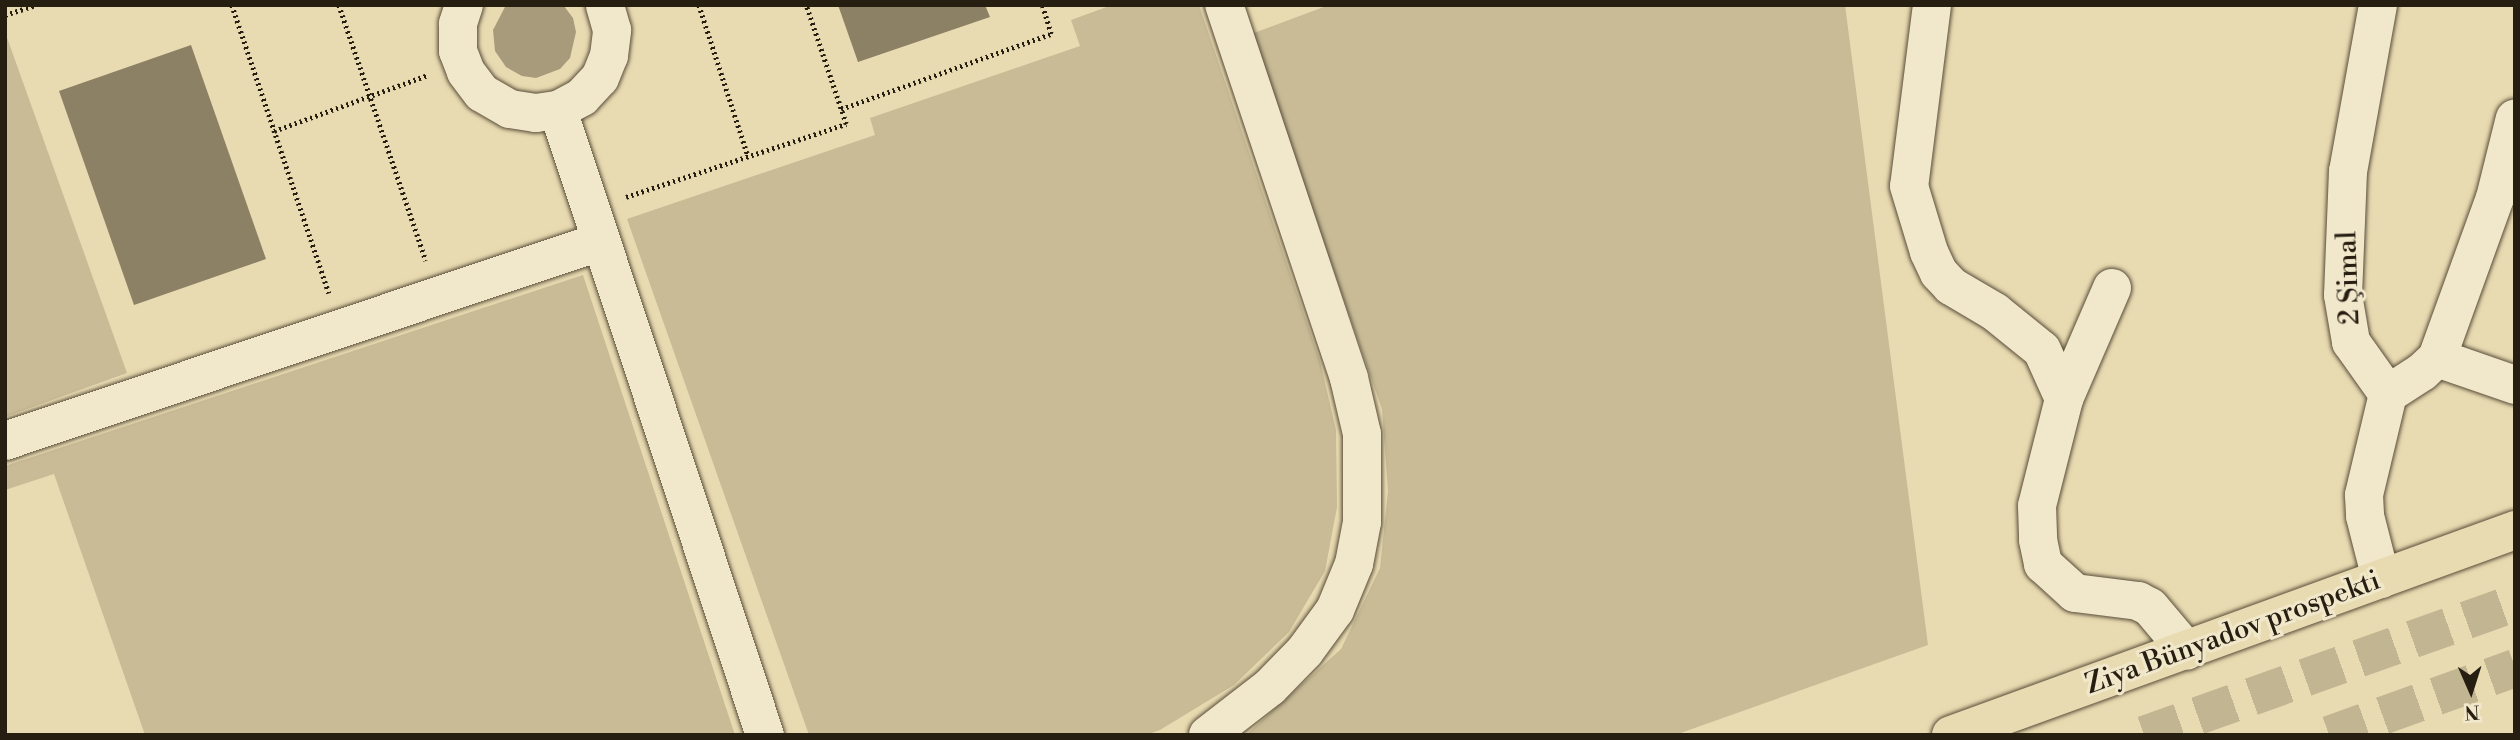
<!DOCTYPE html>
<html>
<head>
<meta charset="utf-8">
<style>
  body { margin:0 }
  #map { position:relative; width:2520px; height:740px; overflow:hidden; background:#e9dbb1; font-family:"Libre Bodoni",serif }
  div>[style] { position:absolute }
  .green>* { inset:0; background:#c8bb96 }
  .water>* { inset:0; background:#a79b7b }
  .building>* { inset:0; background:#8c8065 }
  .major-tunnel>* { height:38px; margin-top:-19px; transform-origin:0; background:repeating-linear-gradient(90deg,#c2b591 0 38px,transparent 0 57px) }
  .path>* { height:4.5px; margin-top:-2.25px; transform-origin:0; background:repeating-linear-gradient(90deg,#271e12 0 2px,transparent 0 5.5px) }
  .roads { filter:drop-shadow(0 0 2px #584d3a) drop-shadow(0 0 2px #584d3a) }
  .minor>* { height:38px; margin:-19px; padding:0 19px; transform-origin:19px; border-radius:19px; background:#f1e8cc }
  .major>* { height:38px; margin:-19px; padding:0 19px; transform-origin:19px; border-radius:19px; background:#e9dbb1 }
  span { translate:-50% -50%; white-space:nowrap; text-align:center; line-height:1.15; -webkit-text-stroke:6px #f1e8cc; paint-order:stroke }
  .street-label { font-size:28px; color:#271e12 }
  .frame { position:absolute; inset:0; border:7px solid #271e12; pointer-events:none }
  .north { position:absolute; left:2436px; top:656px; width:70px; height:70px; -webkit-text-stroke:5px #f1e8cc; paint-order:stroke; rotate:177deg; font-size:19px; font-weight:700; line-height:28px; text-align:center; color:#271e12 }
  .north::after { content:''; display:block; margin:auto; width:24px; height:32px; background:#271e12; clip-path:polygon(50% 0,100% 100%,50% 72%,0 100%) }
</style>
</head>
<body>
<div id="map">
  <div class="green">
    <i style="clip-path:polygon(1112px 5px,1199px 5px,1320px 361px,1336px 430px,1337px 507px,1325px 571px,1289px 632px,1234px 685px,1160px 730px,1146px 735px,809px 735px,627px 219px,875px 135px,870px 118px,1080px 46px,1071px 20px)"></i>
    <i style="clip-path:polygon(1329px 5px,1845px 5px,1928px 645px,1675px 735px,1246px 735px,1341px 649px,1380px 568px,1388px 491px,1382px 409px,1251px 34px)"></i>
    <i style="clip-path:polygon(5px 32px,127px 373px,5px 417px)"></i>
    <i style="clip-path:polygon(583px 275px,735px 735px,145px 735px,54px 474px,5px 490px,5px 466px)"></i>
  </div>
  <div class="water">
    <i style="clip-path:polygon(506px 5px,564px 6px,573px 18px,576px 32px,570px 58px,560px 69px,536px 78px,522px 76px,506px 67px,495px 51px,493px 30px)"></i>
  </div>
  <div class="building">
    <i style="clip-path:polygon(838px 5px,985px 5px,990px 17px,858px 62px)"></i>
    <i style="clip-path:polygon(191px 45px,266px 259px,134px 305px,59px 91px)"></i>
  </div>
  <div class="major-tunnel">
    <i style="left:2144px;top:735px;width:394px;rotate:-19.6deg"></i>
    <i style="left:2329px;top:735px;width:198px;rotate:-19.8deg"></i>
  </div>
  <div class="path">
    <i style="left:232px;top:5px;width:304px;rotate:71.4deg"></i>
    <i style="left:339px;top:5px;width:270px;rotate:71.2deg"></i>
    <i style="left:699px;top:5px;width:159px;rotate:72deg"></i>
    <i style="left:5px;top:15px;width:32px;rotate:-18deg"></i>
    <i style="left:841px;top:109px;width:223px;rotate:-19.7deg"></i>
    <i style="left:1051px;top:34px;width:30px;rotate:-107deg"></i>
    <i style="left:274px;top:131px;width:164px;rotate:-20deg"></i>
    <i style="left:626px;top:197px;width:232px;rotate:-18.4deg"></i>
    <i style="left:846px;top:124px;width:126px;rotate:-108.6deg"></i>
  </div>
  <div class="roads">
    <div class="minor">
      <i style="left:464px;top:5px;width:20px;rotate:108deg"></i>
      <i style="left:458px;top:24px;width:27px;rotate:90deg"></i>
      <i style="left:458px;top:51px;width:22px;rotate:69deg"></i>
      <i style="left:466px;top:72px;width:26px;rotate:53deg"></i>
      <i style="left:482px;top:93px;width:32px;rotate:30deg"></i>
      <i style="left:510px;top:109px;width:26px;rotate:9deg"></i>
      <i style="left:536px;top:113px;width:22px;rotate:-8deg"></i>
      <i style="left:558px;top:110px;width:27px;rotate:-28deg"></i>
      <i style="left:582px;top:97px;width:26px;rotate:-47deg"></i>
      <i style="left:600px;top:78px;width:24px;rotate:-68deg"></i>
      <i style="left:609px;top:56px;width:26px;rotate:-83deg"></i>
      <i style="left:612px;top:30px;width:26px;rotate:-106deg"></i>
      <i style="left:1932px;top:5px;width:182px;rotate:97.2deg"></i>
      <i style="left:1909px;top:186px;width:69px;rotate:73.1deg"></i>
      <i style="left:1929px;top:252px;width:23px;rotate:65deg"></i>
      <i style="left:1939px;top:273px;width:18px;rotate:47deg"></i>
      <i style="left:1951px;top:286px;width:51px;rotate:30.6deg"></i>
      <i style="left:1995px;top:312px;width:60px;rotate:39deg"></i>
      <i style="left:2042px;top:350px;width:54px;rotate:65.8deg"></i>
      <i style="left:2378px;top:5px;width:169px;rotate:100.2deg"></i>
      <i style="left:2348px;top:171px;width:124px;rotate:92.3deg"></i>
      <i style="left:2343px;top:295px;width:48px;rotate:80.3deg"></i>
      <i style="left:2351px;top:342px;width:64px;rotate:54.6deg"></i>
      <i style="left:2388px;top:394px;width:104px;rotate:103.4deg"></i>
      <i style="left:2364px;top:495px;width:21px;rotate:87deg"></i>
      <i style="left:2365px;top:516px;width:65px;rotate:75.7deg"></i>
      <i style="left:558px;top:110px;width:658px;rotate:71.68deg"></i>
      <i style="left:2112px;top:288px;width:121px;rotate:113.4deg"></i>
      <i style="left:2064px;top:399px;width:110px;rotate:104.2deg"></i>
      <i style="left:2037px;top:506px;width:34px;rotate:88deg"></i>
      <i style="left:2038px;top:540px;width:25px;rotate:78deg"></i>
      <i style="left:2043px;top:564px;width:43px;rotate:42.2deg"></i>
      <i style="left:2075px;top:593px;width:64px;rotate:7.2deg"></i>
      <i style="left:2138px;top:601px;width:13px;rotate:27deg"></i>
      <i style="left:2150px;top:607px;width:57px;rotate:49.9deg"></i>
      <i style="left:2437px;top:358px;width:83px;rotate:19.1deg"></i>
      <i style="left:2388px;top:394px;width:40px;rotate:-32.9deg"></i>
      <i style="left:2422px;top:372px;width:21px;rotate:-43deg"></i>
      <i style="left:2437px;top:358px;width:170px;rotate:-70.1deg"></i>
      <i style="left:2495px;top:198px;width:82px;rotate:-76deg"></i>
      <i style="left:5px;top:441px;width:626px;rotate:-18.52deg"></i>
      <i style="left:1208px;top:735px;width:78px;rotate:-37.7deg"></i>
      <i style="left:1270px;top:687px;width:50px;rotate:-45.8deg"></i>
      <i style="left:1305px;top:651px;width:51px;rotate:-53.8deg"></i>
      <i style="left:1335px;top:610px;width:50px;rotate:-67.6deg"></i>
      <i style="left:1354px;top:564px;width:43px;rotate:-79.2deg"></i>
      <i style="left:1362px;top:522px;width:88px;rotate:-90deg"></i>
      <i style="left:1362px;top:434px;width:57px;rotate:-103.1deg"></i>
      <i style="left:1349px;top:378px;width:393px;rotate:-108.5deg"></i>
    </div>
    <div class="major">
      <i style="left:1951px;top:735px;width:600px;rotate:-19.97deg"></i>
    </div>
  </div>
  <div class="street-label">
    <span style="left:2349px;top:278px;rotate:-92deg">2 Şimal</span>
    <span style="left:2233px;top:633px;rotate:-20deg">Ziya Bünyadov prospekti</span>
  </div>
  <div class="frame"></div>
  <div class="north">N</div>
</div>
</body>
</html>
